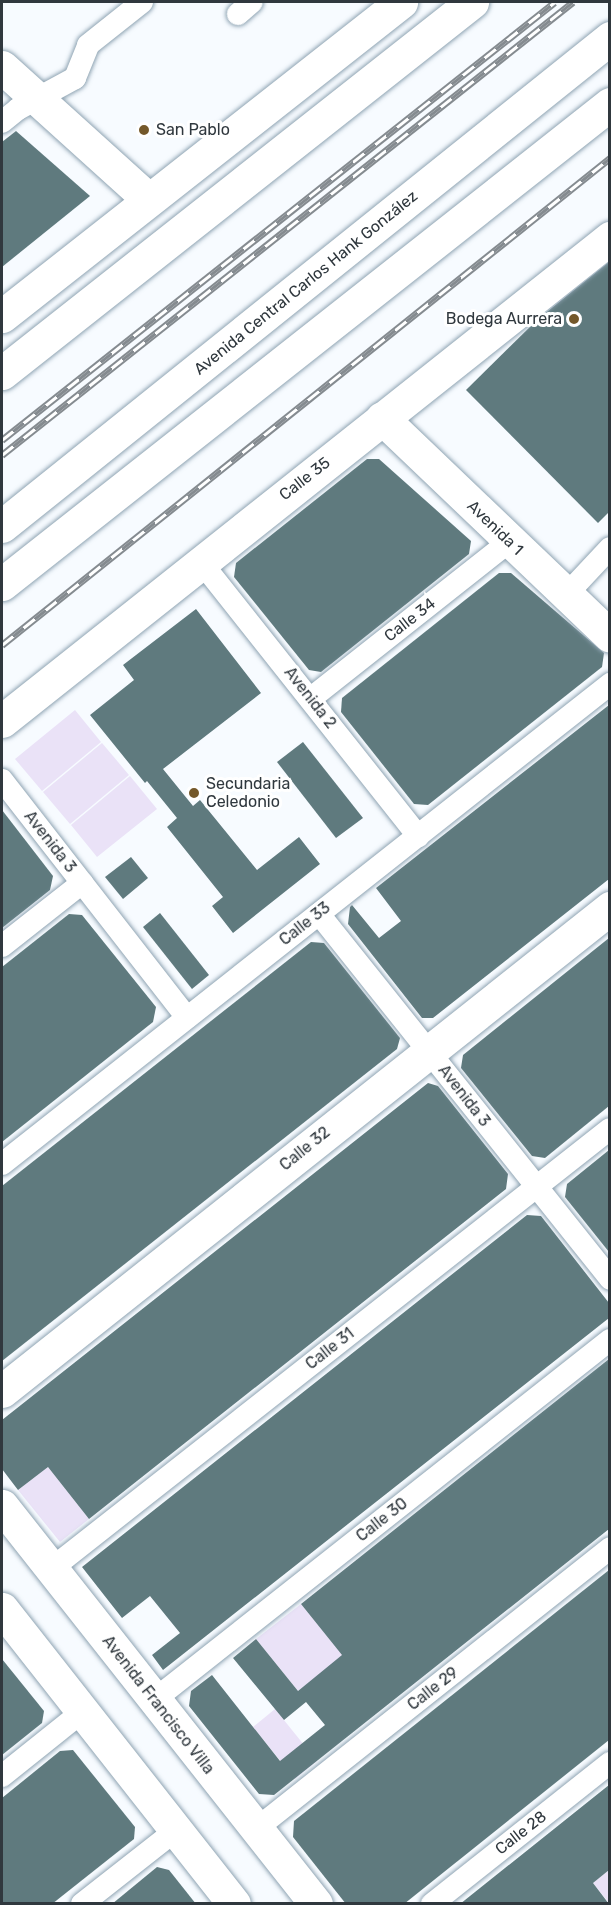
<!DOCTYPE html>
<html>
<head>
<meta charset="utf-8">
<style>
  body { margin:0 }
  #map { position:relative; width:611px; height:1905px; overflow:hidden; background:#f7fbff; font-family:Rubik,sans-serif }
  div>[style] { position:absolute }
  .green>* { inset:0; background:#eae2f7 }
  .building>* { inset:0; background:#5f7a7e }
  .roads { filter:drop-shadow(0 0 2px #8fa4b3) drop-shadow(0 0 2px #8fa4b3) }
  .street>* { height:22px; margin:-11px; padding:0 11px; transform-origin:11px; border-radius:11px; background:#fff }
  .secondary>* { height:33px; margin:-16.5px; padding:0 16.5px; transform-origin:16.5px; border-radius:16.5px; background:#fff }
  .highway>* { height:33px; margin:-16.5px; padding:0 16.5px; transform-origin:16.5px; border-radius:16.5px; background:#fff }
  .rail>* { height:7px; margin-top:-3.5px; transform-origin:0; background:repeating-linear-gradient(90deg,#fff 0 14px,#858b90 0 28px); box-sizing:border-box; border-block:2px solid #858b90 }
  .dots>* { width:16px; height:16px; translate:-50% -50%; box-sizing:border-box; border:3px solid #fff; border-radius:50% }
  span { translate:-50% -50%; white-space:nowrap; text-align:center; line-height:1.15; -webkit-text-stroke:6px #fff; paint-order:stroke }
  .poi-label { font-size:16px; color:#30383e }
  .left { translate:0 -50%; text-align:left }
  .right { translate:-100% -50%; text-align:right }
  .street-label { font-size:16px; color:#30383e }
  .frame { position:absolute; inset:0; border:3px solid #30383e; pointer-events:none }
</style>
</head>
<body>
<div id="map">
  <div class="green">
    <i style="clip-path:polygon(75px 710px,101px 742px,42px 791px,15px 759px)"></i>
    <i style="clip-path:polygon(102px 743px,129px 775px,70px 824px,43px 792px)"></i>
    <i style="clip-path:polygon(130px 776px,157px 809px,97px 857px,71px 825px)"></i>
    <i style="clip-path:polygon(48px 1467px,89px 1519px,60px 1542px,18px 1490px)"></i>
    <i style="clip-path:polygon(301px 1604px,343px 1656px,298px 1691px,256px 1639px)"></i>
    <i style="clip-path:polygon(275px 1709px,317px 1761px,295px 1779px,253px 1727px)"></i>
    <i style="clip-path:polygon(609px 1870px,609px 1903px,593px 1883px)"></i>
  </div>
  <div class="building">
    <i style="clip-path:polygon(16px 131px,90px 196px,2px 267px,2px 142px)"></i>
    <i style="clip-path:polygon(609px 262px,609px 512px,598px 523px,466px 390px,538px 319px)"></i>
    <i style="clip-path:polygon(367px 459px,379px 459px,471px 541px,469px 554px,321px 672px,309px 670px,234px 577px,236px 563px)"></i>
    <i style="clip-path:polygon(499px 573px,511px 573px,604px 653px,602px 667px,428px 805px,414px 804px,341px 712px,342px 698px)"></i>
    <i style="clip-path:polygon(196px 609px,261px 693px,163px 769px,193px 806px,200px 800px,257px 870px,299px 837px,320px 864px,233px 933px,212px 906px,223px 897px,167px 827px,177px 818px,147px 781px,145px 783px,90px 715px,134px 680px,123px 665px)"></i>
    <i style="clip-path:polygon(609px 705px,609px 879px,433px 1018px,422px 1018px,348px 924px,350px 907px,352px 905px,379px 938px,401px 921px,376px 888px)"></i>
    <i style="clip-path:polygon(303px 742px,363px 818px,336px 838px,277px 762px)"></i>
    <i style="clip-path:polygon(2px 810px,53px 876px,50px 890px,2px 928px)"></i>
    <i style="clip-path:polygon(131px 857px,148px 878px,123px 899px,105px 877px)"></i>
    <i style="clip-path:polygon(160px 913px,209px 975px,192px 989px,143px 927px)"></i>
    <i style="clip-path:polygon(69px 914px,82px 915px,156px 1007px,153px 1022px,2px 1142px,2px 967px)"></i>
    <i style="clip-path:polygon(609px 938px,609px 1106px,545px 1158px,532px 1156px,461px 1068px,463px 1055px)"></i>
    <i style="clip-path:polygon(311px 942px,324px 943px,400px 1038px,397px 1049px,2px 1361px,2px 1186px)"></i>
    <i style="clip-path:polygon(428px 1083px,438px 1086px,508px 1174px,506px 1189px,89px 1519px,48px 1467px,18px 1490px,2px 1469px,2px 1420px)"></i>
    <i style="clip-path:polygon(609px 1150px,609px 1252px,565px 1197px,567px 1184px)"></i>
    <i style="clip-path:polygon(527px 1215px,541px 1216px,609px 1303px,609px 1318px,163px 1670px,152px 1655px,180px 1633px,150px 1596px,122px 1618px,82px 1567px)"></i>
    <i style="clip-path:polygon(609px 1359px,609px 1529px,274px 1795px,259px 1794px,189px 1706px,191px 1691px,212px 1675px,280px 1761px,325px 1725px,306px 1702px,284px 1720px,233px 1658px,256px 1639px,298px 1691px,342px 1655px,301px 1604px)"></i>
    <i style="clip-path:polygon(609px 1570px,609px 1740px,404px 1904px,346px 1904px,293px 1837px,294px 1821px)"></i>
    <i style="clip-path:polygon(2px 1659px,44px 1711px,42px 1723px,2px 1755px)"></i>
    <i style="clip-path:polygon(73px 1750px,135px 1827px,134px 1839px,52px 1904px,2px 1904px,2px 1798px,60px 1751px)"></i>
    <i style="clip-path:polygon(609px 1785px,609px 1870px,593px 1883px,609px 1904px,460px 1904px)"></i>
    <i style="clip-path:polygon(157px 1867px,169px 1870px,196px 1904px,112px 1904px)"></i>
  </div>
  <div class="roads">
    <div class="street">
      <i style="left:238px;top:14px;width:18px;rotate:-41deg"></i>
      <i style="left:2px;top:122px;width:21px;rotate:-39deg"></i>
      <i style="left:18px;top:109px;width:65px;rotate:-28.5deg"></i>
      <i style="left:75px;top:78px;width:35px;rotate:-68deg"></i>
      <i style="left:88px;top:45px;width:69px;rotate:-38.5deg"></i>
      <i style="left:201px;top:562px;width:350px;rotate:51.6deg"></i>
      <i style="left:566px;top:595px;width:64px;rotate:-46.9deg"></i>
      <i style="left:310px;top:699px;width:253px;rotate:-38.3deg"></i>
      <i style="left:2px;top:780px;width:301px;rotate:52.1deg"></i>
      <i style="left:319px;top:914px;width:467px;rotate:51.4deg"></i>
      <i style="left:2px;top:946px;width:102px;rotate:-38.2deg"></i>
      <i style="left:2px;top:1164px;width:775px;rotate:-38.29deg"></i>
      <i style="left:51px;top:1569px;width:711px;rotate:-38.21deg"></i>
      <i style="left:154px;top:1700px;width:581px;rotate:-38.29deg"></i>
      <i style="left:2px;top:1776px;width:104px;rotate:-38.7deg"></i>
      <i style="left:256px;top:1829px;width:452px;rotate:-38.4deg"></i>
      <i style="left:82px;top:1904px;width:120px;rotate:-38.2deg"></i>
      <i style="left:432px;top:1904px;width:227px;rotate:-38.4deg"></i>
    </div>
    <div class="secondary">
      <i style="left:2px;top:67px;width:198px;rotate:42.1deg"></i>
      <i style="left:2px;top:316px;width:508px;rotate:-38.2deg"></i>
      <i style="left:382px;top:418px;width:315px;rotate:43.7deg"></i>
      <i style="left:2px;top:584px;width:775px;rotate:-38.29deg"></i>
      <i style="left:2px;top:721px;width:777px;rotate:-38.46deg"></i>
      <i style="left:2px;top:1391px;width:777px;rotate:-38.46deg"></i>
      <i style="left:2px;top:1506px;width:507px;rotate:51.73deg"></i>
      <i style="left:2px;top:1609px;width:375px;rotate:51.8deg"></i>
    </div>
    <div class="highway">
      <i style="left:2px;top:373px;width:599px;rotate:-38.29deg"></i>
      <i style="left:2px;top:526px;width:780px;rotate:-38.75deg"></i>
    </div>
  </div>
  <div class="rail">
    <i style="left:2px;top:440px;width:705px;rotate:-38.38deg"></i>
    <i style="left:2px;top:455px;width:729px;rotate:-38.43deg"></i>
    <i style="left:2px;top:645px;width:779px;rotate:-38.69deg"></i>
  </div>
  <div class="dots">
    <i style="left:144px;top:130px;background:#74582a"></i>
    <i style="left:574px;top:319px;background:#74582a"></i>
    <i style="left:194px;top:793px;background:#74582a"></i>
  </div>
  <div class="poi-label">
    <span class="left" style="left:156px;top:130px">San Pablo</span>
    <span class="right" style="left:562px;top:319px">Bodega Aurrera</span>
    <span class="left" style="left:206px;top:793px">Secundaria<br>Celedonio</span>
  </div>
  <div class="street-label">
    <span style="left:306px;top:283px;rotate:-39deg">Avenida Central Carlos Hank González</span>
    <span style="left:305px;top:479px;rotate:-38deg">Calle 35</span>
    <span style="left:495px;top:528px;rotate:44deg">Avenida 1</span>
    <span style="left:410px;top:620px;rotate:-38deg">Calle 34</span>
    <span style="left:310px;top:698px;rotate:52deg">Avenida 2</span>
    <span style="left:50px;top:842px;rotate:52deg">Avenida 3</span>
    <span style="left:305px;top:924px;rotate:-38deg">Calle 33</span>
    <span style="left:464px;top:1096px;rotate:52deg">Avenida 3</span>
    <span style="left:305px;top:1149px;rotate:-39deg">Calle 32</span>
    <span style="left:330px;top:1349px;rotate:-38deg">Calle 31</span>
    <span style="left:382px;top:1520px;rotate:-38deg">Calle 30</span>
    <span style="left:433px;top:1689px;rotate:-38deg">Calle 29</span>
    <span style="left:158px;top:1705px;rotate:52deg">Avenida Francisco Villa</span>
    <span style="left:521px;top:1833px;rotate:-38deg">Calle 28</span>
  </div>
  <div class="frame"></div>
</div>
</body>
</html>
